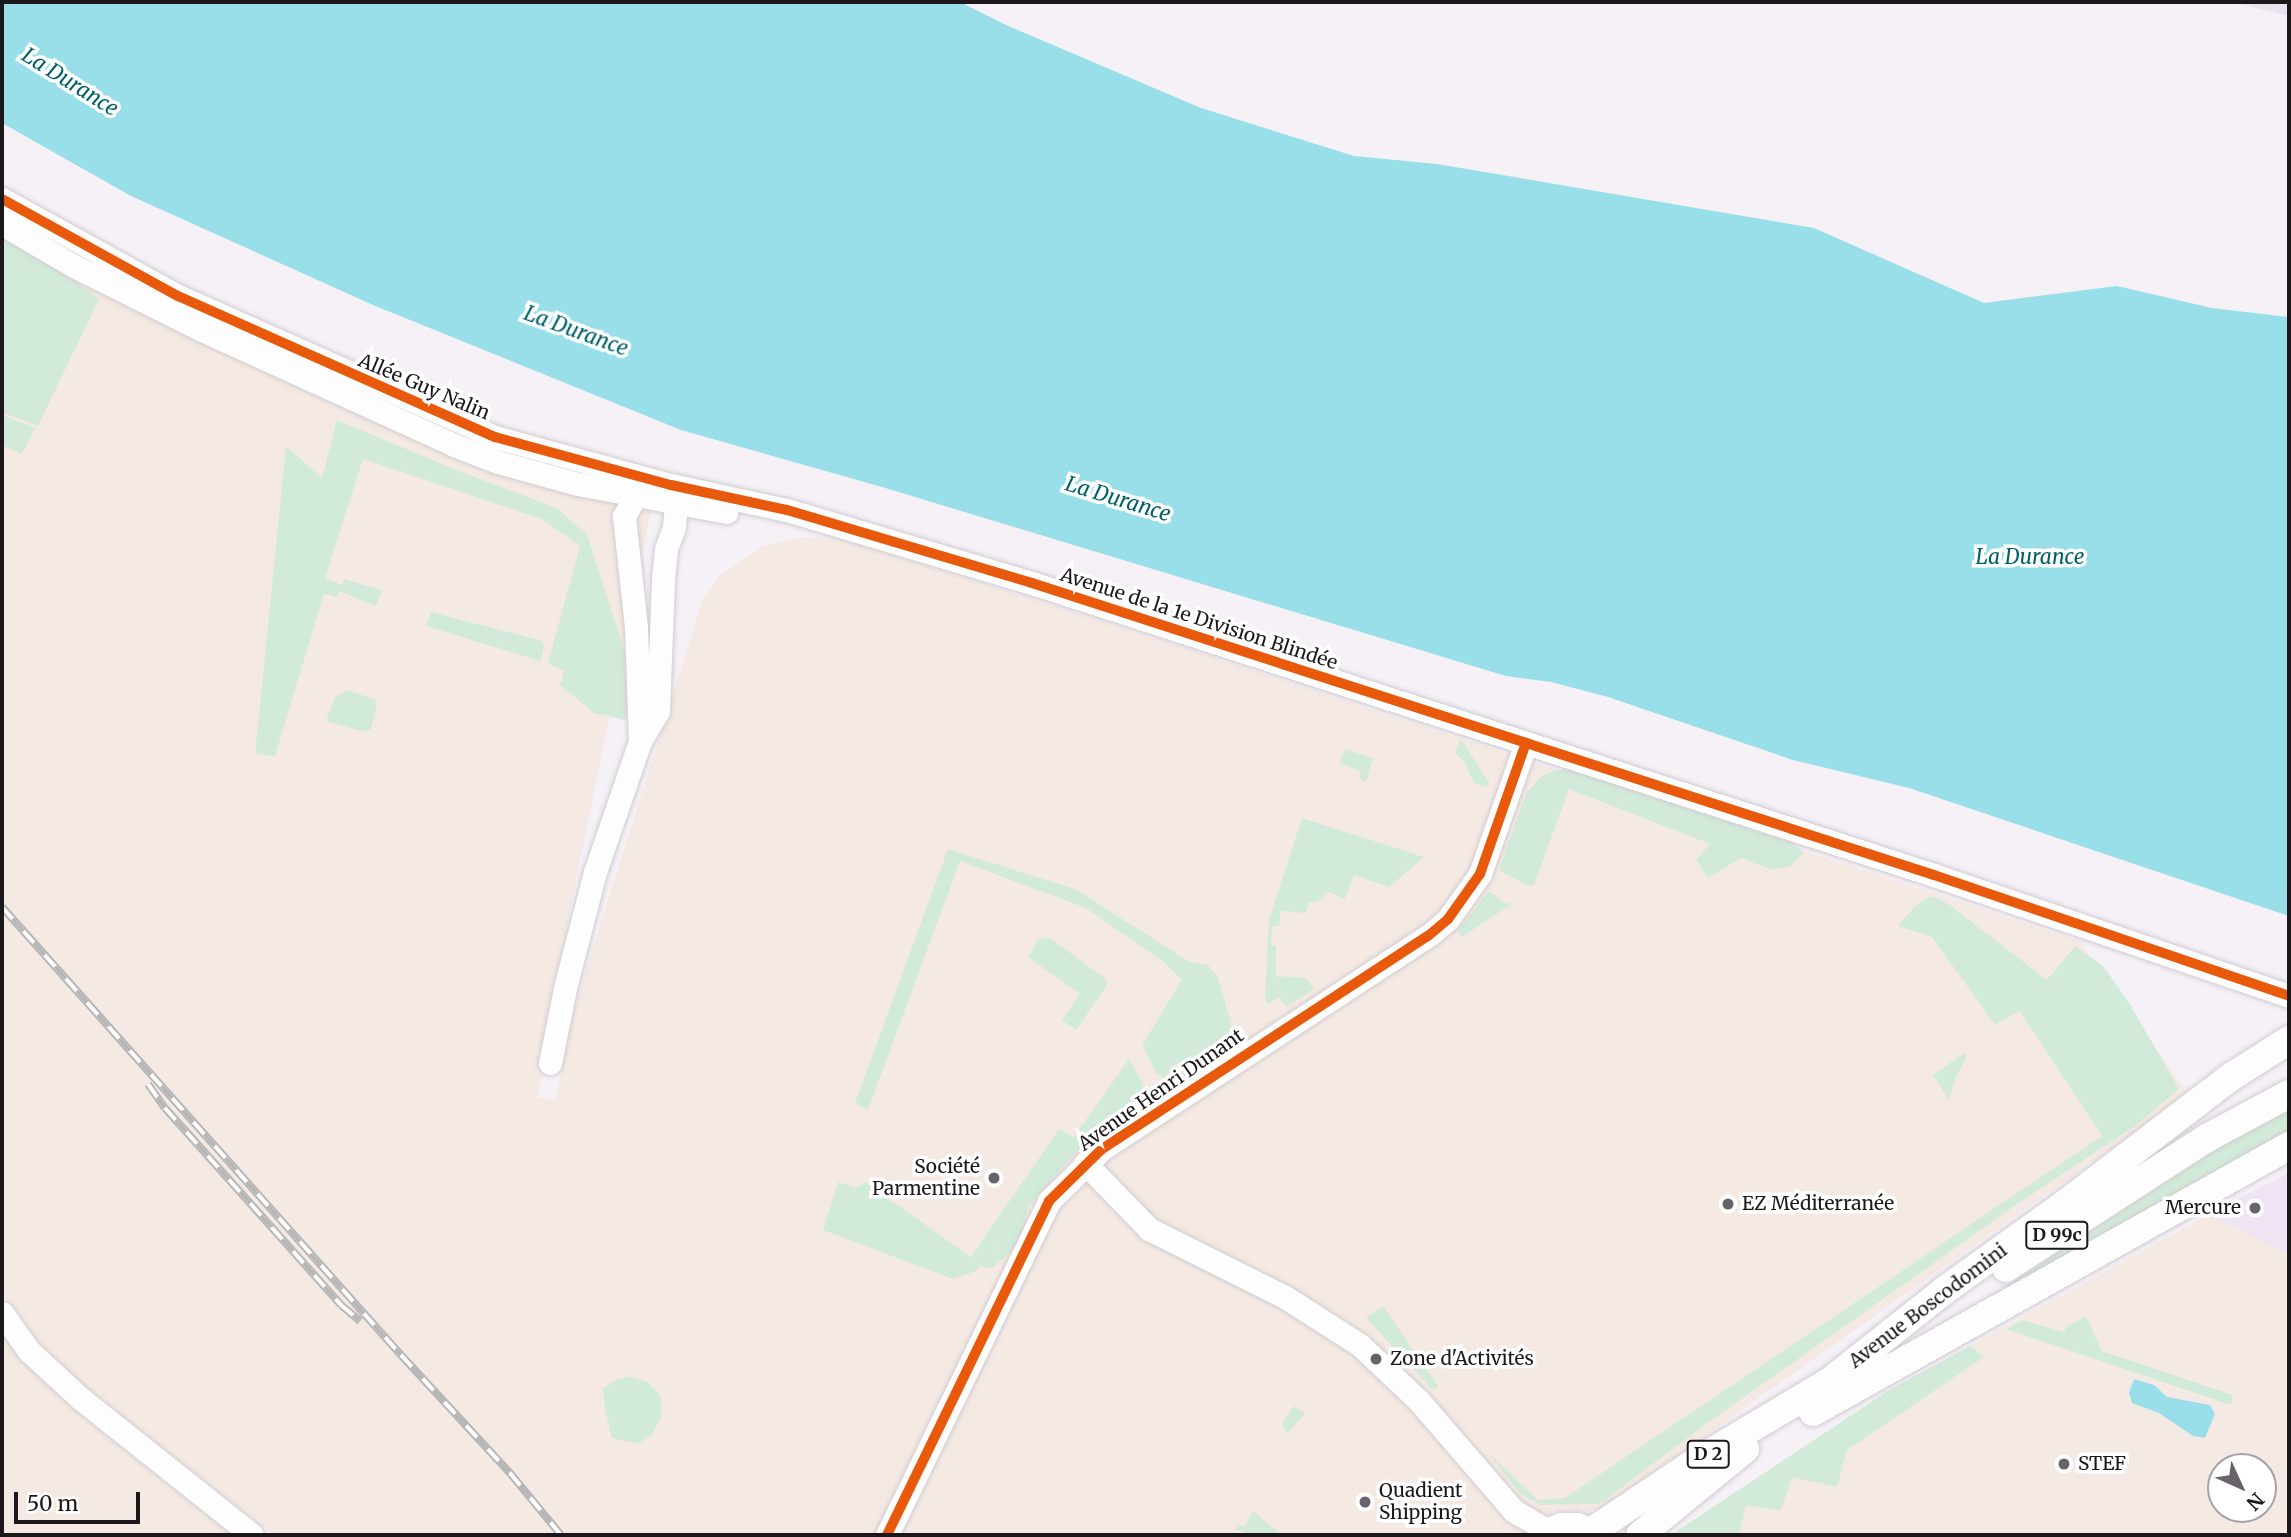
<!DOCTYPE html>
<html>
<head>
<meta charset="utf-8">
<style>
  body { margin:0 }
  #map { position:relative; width:2291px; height:1537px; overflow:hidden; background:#f6f0f7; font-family:Merriweather,serif }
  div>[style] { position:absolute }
  .commercial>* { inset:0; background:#eee4f3 }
  .industrial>* { inset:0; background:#f5eae3 }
  .built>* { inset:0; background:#ece1ed }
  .green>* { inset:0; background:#d2ead9 }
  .water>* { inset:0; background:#99dfea }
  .roads { filter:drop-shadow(0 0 2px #d0ccd1) drop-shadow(0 0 2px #d0ccd1) }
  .minor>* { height:23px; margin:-11.5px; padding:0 11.5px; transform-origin:11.5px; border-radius:11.5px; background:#fefdfe }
  .major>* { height:28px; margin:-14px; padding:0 14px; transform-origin:14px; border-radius:14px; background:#fefdfe }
  .rail>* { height:8px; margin-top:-4px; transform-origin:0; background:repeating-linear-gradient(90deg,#fff 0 16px,#b8b7b8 0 32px); box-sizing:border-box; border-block:2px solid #b8b7b8 }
  .cycleway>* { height:10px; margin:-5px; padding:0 5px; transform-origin:5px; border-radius:5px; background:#e8590c }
  .dots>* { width:19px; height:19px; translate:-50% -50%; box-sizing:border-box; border:4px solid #fff; border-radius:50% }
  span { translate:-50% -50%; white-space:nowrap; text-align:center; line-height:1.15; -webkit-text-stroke:7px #fff; paint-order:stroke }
  .shield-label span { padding:2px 5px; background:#fff; border:2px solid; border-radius:5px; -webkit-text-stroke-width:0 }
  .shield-label { font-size:18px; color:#1b171b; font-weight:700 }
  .street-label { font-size:19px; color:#1b171b }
  .poi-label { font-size:19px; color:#1b171b }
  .right { translate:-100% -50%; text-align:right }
  .left { translate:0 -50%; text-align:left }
  .water-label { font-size:21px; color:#00616a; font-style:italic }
  .frame { position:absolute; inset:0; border:4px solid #1b171b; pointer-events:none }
  .north { position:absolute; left:2207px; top:1453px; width:70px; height:70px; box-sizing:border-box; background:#fff; border:2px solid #a4a2a4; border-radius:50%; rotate:135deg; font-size:19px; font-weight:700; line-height:28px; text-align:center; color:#1b171b }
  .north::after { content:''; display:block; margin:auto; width:24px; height:32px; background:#686368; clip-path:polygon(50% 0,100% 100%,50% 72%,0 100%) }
  .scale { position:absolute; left:14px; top:1492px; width:126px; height:32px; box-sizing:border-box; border:4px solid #1b171b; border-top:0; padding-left:9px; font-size:21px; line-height:24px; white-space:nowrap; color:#1b171b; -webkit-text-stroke:5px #fff; paint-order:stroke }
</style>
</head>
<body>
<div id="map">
  <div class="commercial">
    <i style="clip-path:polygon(2289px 1173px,2289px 1255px,2210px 1214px,2231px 1202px)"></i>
  </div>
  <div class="industrial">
    <i style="clip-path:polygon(2px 219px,304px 386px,449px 456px,652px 507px,568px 920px,538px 1097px,555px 1101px,574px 1009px,703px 599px,721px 574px,763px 546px,804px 537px,843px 540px,1071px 611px,2079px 941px,2188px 1094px,1603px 1508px,1585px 1512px,1554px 1511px,1526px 1535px,274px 1535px,50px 1359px,2px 1292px)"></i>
    <i style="clip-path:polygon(evenodd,2210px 1214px,2289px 1255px,2288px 1535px,1671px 1535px,1888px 1391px,2210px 1214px,2221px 1467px,2263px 1467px,2263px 1509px,2221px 1509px,2221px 1467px)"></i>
    <i style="clip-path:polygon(2px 1329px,243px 1535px,2px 1535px)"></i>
  </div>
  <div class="built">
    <i style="clip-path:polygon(2232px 2px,2289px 2px,2289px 16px)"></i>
  </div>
  <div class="green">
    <i style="clip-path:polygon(2px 236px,68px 276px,99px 299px,38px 426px,2px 412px)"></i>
    <i style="clip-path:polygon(2px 415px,35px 428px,22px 454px,2px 445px)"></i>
    <i style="clip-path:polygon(337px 420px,454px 469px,557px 508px,587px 535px,634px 680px,625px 720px,594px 713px,560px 685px,564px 671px,548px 663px,580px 546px,542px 519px,363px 459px,325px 578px,342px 585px,344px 579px,382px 590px,376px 606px,339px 591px,336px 597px,324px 594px,275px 756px,255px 754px,286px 446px,322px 478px)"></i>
    <i style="clip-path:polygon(431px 612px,543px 641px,544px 647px,540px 661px,426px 626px)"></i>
    <i style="clip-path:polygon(347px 690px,374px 699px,377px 703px,371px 729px,365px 732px,326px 721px,335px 697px)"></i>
    <i style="clip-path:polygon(1461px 739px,1490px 784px,1485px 787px,1474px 783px,1464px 761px,1455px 753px)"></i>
    <i style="clip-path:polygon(1345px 749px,1373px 758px,1366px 782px,1359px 779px,1361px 771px,1340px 763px)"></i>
    <i style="clip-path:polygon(1554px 770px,1570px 770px,1793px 843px,1804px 852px,1791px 866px,1773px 870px,1741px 858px,1708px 878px,1696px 860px,1710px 844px,1569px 789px,1534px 885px,1526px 885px,1499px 870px,1526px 794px,1539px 778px)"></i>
    <i style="clip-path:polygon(1302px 818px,1424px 857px,1389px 887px,1354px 875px,1345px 899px,1329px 892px,1317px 902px,1309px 902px,1306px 913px,1281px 911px,1279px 926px,1273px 926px,1270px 945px,1276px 946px,1276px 976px,1306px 978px,1314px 989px,1286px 1007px,1279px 997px,1268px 1004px,1265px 997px,1269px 920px)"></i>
    <i style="clip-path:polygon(948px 849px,1075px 889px,1188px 961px,1208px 965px,1218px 978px,1237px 1045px,1182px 1083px,1166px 1080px,1156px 1073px,1142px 1045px,1182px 980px,1165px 963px,1086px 908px,960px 861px,868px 1110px,855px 1103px)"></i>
    <i style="clip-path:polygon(1489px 891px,1505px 903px,1512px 904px,1462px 937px,1458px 930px)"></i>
    <i style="clip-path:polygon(1931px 896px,1946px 902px,2047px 980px,2075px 946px,2103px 966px,2128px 1001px,2179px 1089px,2135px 1126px,2013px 1207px,1702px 1427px,1605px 1500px,1597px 1504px,1541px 1505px,1521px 1494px,1486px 1451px,1538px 1500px,1565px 1498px,2102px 1136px,2020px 1011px,1995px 1025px,1932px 937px,1898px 926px,1914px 907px)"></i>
    <i style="clip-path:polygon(1045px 938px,1050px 938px,1107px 980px,1106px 986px,1076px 1030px,1062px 1020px,1080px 994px,1028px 957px,1038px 940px)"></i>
    <i style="clip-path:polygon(1964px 1053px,1966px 1059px,1957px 1074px,1949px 1100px,1933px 1075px)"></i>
    <i style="clip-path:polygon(1129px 1059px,1143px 1084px,1140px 1100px,1117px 1125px,1080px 1148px,1040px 1193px,1029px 1205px,1021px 1236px,1008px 1254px,992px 1268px,980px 1267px,1000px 1238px,976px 1271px,953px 1279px,823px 1230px,838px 1182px,857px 1188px,865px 1182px,971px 1257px,1059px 1129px,1073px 1138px)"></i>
    <i style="clip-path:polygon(2289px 1110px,2289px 1132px,1924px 1340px,2197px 1161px,2240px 1134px)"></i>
    <i style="clip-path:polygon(1383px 1306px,1438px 1386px,1434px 1391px,1366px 1318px)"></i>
    <i style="clip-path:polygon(2086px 1316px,2102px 1351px,2233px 1395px,2231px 1405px,2006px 1329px,2023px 1320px,2064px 1332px,2067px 1326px)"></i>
    <i style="clip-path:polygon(1970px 1346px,1984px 1357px,1847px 1450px,1837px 1487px,1792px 1477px,1781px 1510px,1746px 1506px,1739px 1535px,1671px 1535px,1888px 1391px)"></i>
    <i style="clip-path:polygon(632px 1377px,648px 1382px,660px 1396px,662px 1416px,653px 1433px,639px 1444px,612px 1438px,605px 1410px,603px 1388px,617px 1379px)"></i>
    <i style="clip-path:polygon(1294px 1406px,1305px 1413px,1287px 1434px,1282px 1424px)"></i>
    <i style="clip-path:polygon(1253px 1511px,1281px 1535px,1249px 1535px,1235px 1529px,1239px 1525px,1244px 1527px)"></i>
  </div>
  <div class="water">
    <i style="clip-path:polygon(2px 2px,960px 2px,1006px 25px,1201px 108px,1354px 156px,1437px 164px,1814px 228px,1984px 303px,2117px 286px,2212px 308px,2289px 317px,2289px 916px,1909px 788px,1793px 760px,1608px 697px,1551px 682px,1506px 676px,882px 487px,681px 430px,373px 305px,131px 196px,2px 123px)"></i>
    <i style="clip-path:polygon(2134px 1379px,2154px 1385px,2167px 1397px,2210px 1405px,2215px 1414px,2205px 1438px,2193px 1436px,2159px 1413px,2132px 1403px,2129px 1393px)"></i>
  </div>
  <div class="roads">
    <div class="minor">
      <i style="left:2px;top:199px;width:201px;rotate:28.9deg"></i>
      <i style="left:178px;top:296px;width:347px;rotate:24deg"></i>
      <i style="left:495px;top:437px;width:182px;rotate:15.3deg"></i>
      <i style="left:671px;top:485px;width:119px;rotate:12.2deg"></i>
      <i style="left:787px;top:510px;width:256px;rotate:16.6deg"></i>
      <i style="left:1032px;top:583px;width:948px;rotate:17.94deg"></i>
      <i style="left:1934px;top:875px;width:375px;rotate:18.8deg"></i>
      <i style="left:2px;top:224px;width:83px;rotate:30.3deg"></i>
      <i style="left:74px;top:266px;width:143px;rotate:26.6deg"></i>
      <i style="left:202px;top:330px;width:277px;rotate:24.5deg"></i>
      <i style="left:454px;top:445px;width:47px;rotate:21.1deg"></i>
      <i style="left:498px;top:462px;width:83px;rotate:15.4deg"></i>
      <i style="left:578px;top:484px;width:151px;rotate:10.7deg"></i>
      <i style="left:640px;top:741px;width:114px;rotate:-92deg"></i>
      <i style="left:636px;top:627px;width:112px;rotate:-96.2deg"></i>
      <i style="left:624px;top:516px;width:24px;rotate:-60deg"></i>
      <i style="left:636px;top:495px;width:13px;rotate:-39deg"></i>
      <i style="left:550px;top:1063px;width:81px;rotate:-78.6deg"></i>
      <i style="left:566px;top:984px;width:116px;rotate:-75.5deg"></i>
      <i style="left:595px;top:872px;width:139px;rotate:-71deg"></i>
      <i style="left:640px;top:741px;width:35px;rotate:-59deg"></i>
      <i style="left:658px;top:711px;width:133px;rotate:-87.8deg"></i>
      <i style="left:663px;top:578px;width:29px;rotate:-84deg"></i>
      <i style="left:666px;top:549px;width:23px;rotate:-70deg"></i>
      <i style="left:674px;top:527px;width:24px;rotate:-85deg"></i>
      <i style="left:676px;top:503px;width:12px;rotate:-104deg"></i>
      <i style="left:1085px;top:1163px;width:92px;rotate:45.9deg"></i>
      <i style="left:1149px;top:1229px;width:152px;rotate:26.6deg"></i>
      <i style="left:1285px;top:1297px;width:89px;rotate:32.6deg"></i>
      <i style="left:1360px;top:1345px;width:81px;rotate:43.5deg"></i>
      <i style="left:1419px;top:1401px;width:145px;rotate:49.2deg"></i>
      <i style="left:1514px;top:1511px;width:39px;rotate:30deg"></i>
      <i style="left:2px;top:1313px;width:47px;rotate:54.6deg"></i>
      <i style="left:29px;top:1351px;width:71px;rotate:42.7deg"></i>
      <i style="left:81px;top:1399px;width:218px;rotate:38.5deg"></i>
      <i style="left:887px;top:1535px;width:371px;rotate:-64.1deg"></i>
      <i style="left:1049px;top:1201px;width:74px;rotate:-44.5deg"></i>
      <i style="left:1102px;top:1149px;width:389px;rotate:-33.2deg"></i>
      <i style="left:1428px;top:936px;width:26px;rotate:-40deg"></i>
      <i style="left:1448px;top:919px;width:55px;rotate:-54.6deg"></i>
      <i style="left:1480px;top:874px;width:139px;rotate:-70.7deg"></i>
    </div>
    <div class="major">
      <i style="left:2006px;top:1268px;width:239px;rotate:-32.9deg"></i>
      <i style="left:2207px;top:1138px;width:93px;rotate:-28.2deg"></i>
      <i style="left:1813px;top:1412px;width:545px;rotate:-29.2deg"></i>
      <i style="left:1591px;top:1532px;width:135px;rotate:-33.8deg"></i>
      <i style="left:1703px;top:1457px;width:147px;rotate:-30.8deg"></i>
      <i style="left:1829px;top:1382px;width:148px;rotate:-38.4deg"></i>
      <i style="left:1945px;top:1290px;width:144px;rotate:-35.7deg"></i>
      <i style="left:2062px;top:1206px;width:213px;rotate:-37.4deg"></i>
      <i style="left:2231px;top:1077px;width:69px;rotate:-32.5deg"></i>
      <i style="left:1542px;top:1535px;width:22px;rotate:-22deg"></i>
      <i style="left:1562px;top:1527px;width:15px"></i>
      <i style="left:1577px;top:1527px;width:21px;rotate:23deg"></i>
      <i style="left:1640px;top:1535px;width:136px;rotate:-39.3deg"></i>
    </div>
  </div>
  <div class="rail">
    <i style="left:2px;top:907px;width:600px;rotate:48.31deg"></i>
    <i style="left:401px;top:1355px;width:161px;rotate:47.3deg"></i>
    <i style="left:510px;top:1473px;width:80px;rotate:50.6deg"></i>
    <i style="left:148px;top:1084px;width:29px;rotate:55deg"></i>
    <i style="left:165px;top:1108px;width:264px;rotate:48.2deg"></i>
    <i style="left:341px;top:1305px;width:25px;rotate:40deg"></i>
  </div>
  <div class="cycleway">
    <i style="left:2px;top:199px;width:201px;rotate:28.9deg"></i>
    <i style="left:178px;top:296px;width:347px;rotate:24deg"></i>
    <i style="left:495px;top:437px;width:182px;rotate:15.3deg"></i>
    <i style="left:671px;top:485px;width:119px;rotate:12.2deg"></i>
    <i style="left:787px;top:510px;width:256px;rotate:16.6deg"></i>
    <i style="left:1032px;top:583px;width:948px;rotate:17.94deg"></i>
    <i style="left:1934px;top:875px;width:375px;rotate:18.8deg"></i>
    <i style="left:887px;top:1535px;width:371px;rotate:-64.1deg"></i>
    <i style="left:1049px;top:1201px;width:74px;rotate:-44.5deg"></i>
    <i style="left:1102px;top:1149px;width:389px;rotate:-33.2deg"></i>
    <i style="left:1428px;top:936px;width:26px;rotate:-40deg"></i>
    <i style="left:1448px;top:919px;width:55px;rotate:-54.6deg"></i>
    <i style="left:1480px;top:874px;width:139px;rotate:-70.7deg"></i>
  </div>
  <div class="dots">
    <i style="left:994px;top:1178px;background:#686368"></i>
    <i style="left:1728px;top:1204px;background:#686368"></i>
    <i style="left:2255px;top:1208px;background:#686368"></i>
    <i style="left:1376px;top:1359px;background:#686368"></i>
    <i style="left:2064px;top:1464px;background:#686368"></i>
    <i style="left:1365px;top:1502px;background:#686368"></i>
  </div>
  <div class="shield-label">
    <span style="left:2057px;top:1235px">D 99c</span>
    <span style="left:1708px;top:1454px">D 2</span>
  </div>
  <div class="street-label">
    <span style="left:424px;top:387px;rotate:23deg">Allée Guy Nalin</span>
    <span style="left:1199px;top:619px;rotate:18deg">Avenue de la 1e Division Blindée</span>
    <span style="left:1161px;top:1090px;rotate:-35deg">Avenue Henri Dunant</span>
    <span style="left:1928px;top:1306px;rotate:-37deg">Avenue Boscodomini</span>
  </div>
  <div class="poi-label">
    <span class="right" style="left:980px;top:1178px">Société<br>Parmentine</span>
    <span class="left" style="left:1742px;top:1204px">EZ Méditerranée</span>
    <span class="right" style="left:2241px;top:1208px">Mercure</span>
    <span class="left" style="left:1390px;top:1359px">Zone d'Activités</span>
    <span class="left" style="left:2078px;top:1464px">STEF</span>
    <span class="left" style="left:1379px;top:1502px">Quadient<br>Shipping</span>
  </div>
  <div class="water-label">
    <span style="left:70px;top:82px;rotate:32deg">La Durance</span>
    <span style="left:576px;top:331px;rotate:20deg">La Durance</span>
    <span style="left:1118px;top:499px;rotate:17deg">La Durance</span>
    <span style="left:2030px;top:557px">La Durance</span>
  </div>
  <div class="frame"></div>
  <div class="north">N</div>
  <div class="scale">50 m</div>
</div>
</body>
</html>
